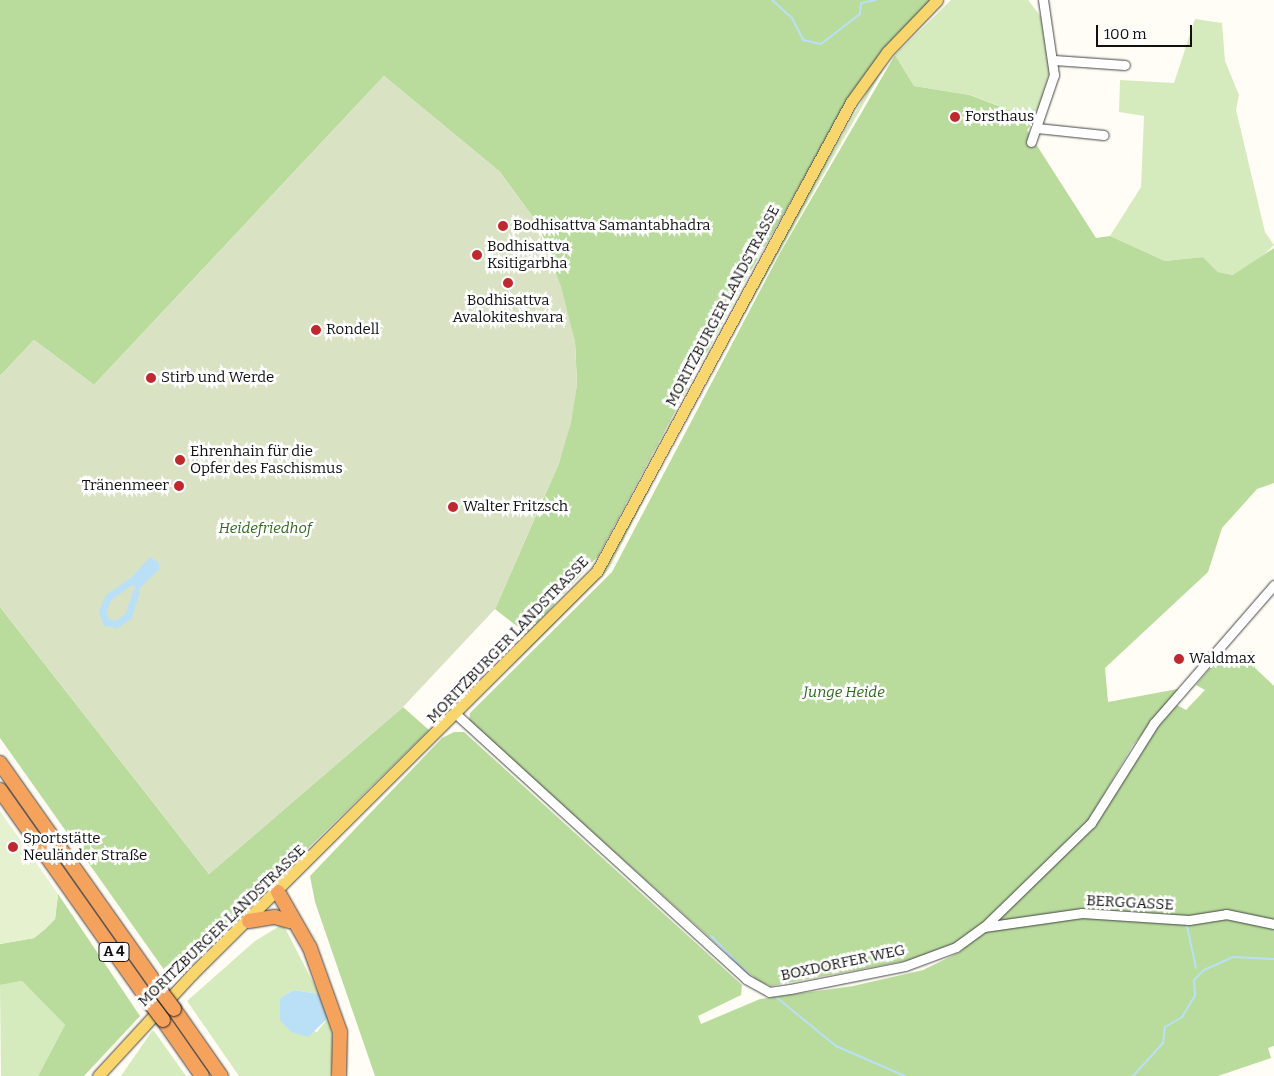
<!DOCTYPE html>
<html>
<head>
<meta charset="utf-8">
<style>
  body { margin:0 }
  #map { position:relative; width:1274px; height:1076px; overflow:hidden; background:#fffdf5; font-family:Bitter,serif }
  div>[style] { position:absolute }
  .green>* { inset:0; background:#d5ebbd }
  .forest>* { inset:0; background:#b9dc9c }
  .cemetery>* { inset:0; background:#d9e3c4 }
  .pitch>* { inset:0; background:#e6f2cf }
  .water>* { inset:0; background:#b9e0f7 }
  .stream>* { height:2px; margin:-1px; padding:0 1px; transform-origin:1px; border-radius:1px; background:#b9e0f7 }
  .canal>* { height:7px; margin:-3.5px; padding:0 3.5px; transform-origin:3.5px; border-radius:3.5px; background:#b9e0f7 }
  .roads { filter:drop-shadow(0 0 1px #444) drop-shadow(0 0 1px #444) }
  .minor>* { height:9px; margin:-4.5px; padding:0 4.5px; transform-origin:4.5px; border-radius:4.5px; background:#fff }
  .major>* { height:11px; margin:-5.5px; padding:0 5.5px; transform-origin:5.5px; border-radius:5.5px; background:#f9d66b }
  .highway>* { height:14px; margin:-7px; padding:0 7px; transform-origin:7px; border-radius:7px; background:#f5a25d }
  .bridges { filter:drop-shadow(0 0 1px #222) drop-shadow(0 0 1px #222) }
  .highway-bridge>* { height:14px; margin:-7px; padding:0 7px; transform-origin:7px; border-radius:7px; background:#f5a25d }
  .dots>* { width:14px; height:14px; translate:-50% -50%; box-sizing:border-box; border:2px solid #fff; border-radius:50% }
  span { translate:-50% -50%; white-space:nowrap; text-align:center; line-height:1.15; -webkit-text-stroke:5px #fff; paint-order:stroke }
  .shield-label span { padding:1px 4px; background:#fff; border:1px solid; border-radius:4px; -webkit-text-stroke-width:0 }
  .shield-label { font-size:14px; color:#111; font-weight:700 }
  .poi-label { font-size:15px; color:#111 }
  .left { translate:0 -50%; text-align:left }
  .right { translate:-100% -50%; text-align:right }
  .street-label { font-size:15px; color:#111 }
  .park-label { font-size:15px; color:#2f6b1f; font-style:italic }
  .scale { position:absolute; left:1096px; top:25px; width:96px; height:22px; box-sizing:border-box; border:2px solid #111; border-top:0; padding-left:6px; font-size:15px; line-height:18px; white-space:nowrap; color:#111; -webkit-text-stroke:4px #fff; paint-order:stroke }
</style>
</head>
<body>
<div id="map">
  <div class="green">
    <i style="clip-path:polygon(951px 0,1028px 0,1042px 18px,1051px 67px,1035px 120px,971px 95px,914px 86px,895px 55px)"></i>
    <i style="clip-path:polygon(1195px 19px,1222px 23px,1225px 61px,1239px 95px,1236px 110px,1265px 232px,1274px 245px,1254px 264px,1234px 275px,1218px 272px,1203px 257px,1165px 261px,1110px 236px,1141px 187px,1144px 116px,1119px 112px,1120px 80px,1174px 83px)"></i>
    <i style="clip-path:polygon(885px 61px,886px 64px,703px 387px,776px 248px)"></i>
    <i style="clip-path:polygon(699px 390px,609px 569px,506px 673px,607px 565px)"></i>
    <i style="clip-path:polygon(283px 924px,319px 994px,294px 990px,280px 998px,280px 1020px,317px 1032px,328px 1018px,336px 1050px,331px 1076px,239px 1076px,187px 1001px,255px 941px)"></i>
    <i style="clip-path:polygon(22px 981px,65px 1025px,38px 1076px,1px 1076px,0 985px)"></i>
    <i style="clip-path:polygon(152px 1031px,154px 1031px,186px 1076px,121px 1076px)"></i>
  </div>
  <div class="forest">
    <i style="clip-path:polygon(0 0,930px 0,823px 145px,746px 279px,598px 556px,527px 634px,495px 609px,559px 463px,577px 385px,575px 342px,548px 247px,535px 220px,500px 172px,384px 76px,94px 385px,34px 340px,0 376px)"></i>
    <i style="clip-path:polygon(895px 55px,914px 86px,970px 95px,1035px 120px,1027px 130px,1096px 238px,1110px 236px,1165px 261px,1203px 257px,1218px 272px,1233px 275px,1274px 248px,1274px 483px,1257px 489px,1222px 528px,1208px 572px,1105px 668px,1108px 702px,1183px 688px,1133px 745px,1088px 821px,980px 926px,957px 943px,916px 959px,771px 986px,758px 981px,469px 721px,470px 713px,612px 572px,781px 251px)"></i>
    <i style="clip-path:polygon(0 607px,209px 874px,403px 707px,429px 730px,172px 981px,0 738px)"></i>
    <i style="clip-path:polygon(1252px 651px,1255px 668px,1274px 686px,1274px 1046px,1268px 1048px,1271px 1058px,1218px 1076px,375px 1076px,315px 902px,310px 876px,442px 738px,454px 732px,464px 732px,742px 985px,741px 995px,698px 1016px,701px 1024px,760px 999px,853px 986px,923px 970px,960px 952px,1095px 825px,1139px 749px,1177px 705px,1186px 710px,1205px 690px,1196px 685px,1218px 659px)"></i>
    <i style="clip-path:polygon(58px 894px,140px 1016px,84px 1076px,38px 1076px,65px 1025px,22px 981px,0 985px,0 944px,34px 938px,45px 929px,55px 919px)"></i>
  </div>
  <div class="cemetery">
    <i style="clip-path:polygon(384px 76px,500px 172px,535px 220px,561px 286px,575px 342px,577px 385px,571px 423px,559px 463px,495px 609px,403px 707px,209px 874px,0 607px,0 376px,34px 340px,94px 385px)"></i>
  </div>
  <div class="pitch">
    <i style="clip-path:polygon(0 811px,58px 894px,55px 919px,45px 929px,34px 938px,0 944px)"></i>
  </div>
  <div class="water">
    <i style="clip-path:polygon(150px 557px,159px 563px,159px 569px,137px 591px,130px 579px)"></i>
    <i style="clip-path:polygon(294px 990px,319px 994px,328px 1018px,308px 1037px,291px 1032px,280px 1020px,280px 998px)"></i>
  </div>
  <div class="stream">
    <i style="left:772px;top:0;width:27px;rotate:42deg"></i>
    <i style="left:792px;top:18px;width:25px;rotate:63deg"></i>
    <i style="left:803px;top:40px;width:18px;rotate:13deg"></i>
    <i style="left:821px;top:44px;width:49px;rotate:-37.6deg"></i>
    <i style="left:860px;top:14px;width:11px;rotate:-85deg"></i>
    <i style="left:861px;top:3px;width:15px;rotate:-11deg"></i>
    <i style="left:1187px;top:926px;width:43px;rotate:77.9deg"></i>
    <i style="left:711px;top:936px;width:57px;rotate:45.7deg"></i>
    <i style="left:776px;top:997px;width:77px;rotate:39.2deg"></i>
    <i style="left:836px;top:1046px;width:75px;rotate:23.5deg"></i>
    <i style="left:1133px;top:1076px;width:45px;rotate:-47.7deg"></i>
    <i style="left:1163px;top:1043px;width:16px;rotate:-83deg"></i>
    <i style="left:1165px;top:1027px;width:20px;rotate:-30deg"></i>
    <i style="left:1182px;top:1017px;width:26px;rotate:-59deg"></i>
    <i style="left:1195px;top:995px;width:15px;rotate:-94deg"></i>
    <i style="left:1194px;top:980px;width:14px;rotate:-45deg"></i>
    <i style="left:1204px;top:970px;width:32px;rotate:-24deg"></i>
    <i style="left:1233px;top:957px;width:41px;rotate:2.8deg"></i>
  </div>
  <div class="canal">
    <i style="left:131px;top:581px;width:28px;rotate:145deg"></i>
    <i style="left:108px;top:597px;width:15px;rotate:113deg"></i>
    <i style="left:102px;top:611px;width:12px;rotate:70deg"></i>
    <i style="left:106px;top:622px;width:10px;rotate:11deg"></i>
    <i style="left:116px;top:624px;width:14px;rotate:-34deg"></i>
    <i style="left:128px;top:616px;width:26px;rotate:-72deg"></i>
  </div>
  <div class="roads">
    <div class="minor">
      <i style="left:1054px;top:60px;width:71px;rotate:4deg"></i>
      <i style="left:1037px;top:128px;width:67px;rotate:6deg"></i>
      <i style="left:1031px;top:142px;width:71px;rotate:-71.1deg"></i>
      <i style="left:1054px;top:75px;width:76px;rotate:-98.3deg"></i>
      <i style="left:456px;top:714px;width:393px;rotate:42.4deg"></i>
      <i style="left:746px;top:979px;width:26px;rotate:29deg"></i>
      <i style="left:769px;top:992px;width:21px;rotate:-8deg"></i>
      <i style="left:790px;top:989px;width:117px;rotate:-11.3deg"></i>
      <i style="left:905px;top:966px;width:54px;rotate:-20.4deg"></i>
      <i style="left:956px;top:947px;width:34px;rotate:-36deg"></i>
      <i style="left:984px;top:927px;width:149px;rotate:-44.2deg"></i>
      <i style="left:1091px;top:823px;width:118px;rotate:-57.8deg"></i>
      <i style="left:1154px;top:723px;width:183px;rotate:-49deg"></i>
      <i style="left:984px;top:927px;width:99px;rotate:-8.1deg"></i>
      <i style="left:1082px;top:913px;width:107px;rotate:3.7deg"></i>
      <i style="left:1189px;top:920px;width:37px;rotate:-9deg"></i>
      <i style="left:1226px;top:914px;width:49px;rotate:11.8deg"></i>
    </div>
    <div class="major">
      <i style="left:98px;top:1076px;width:139px;rotate:-47.3deg"></i>
      <i style="left:192px;top:974px;width:571px;rotate:-44.86deg"></i>
      <i style="left:597px;top:571px;width:533px;rotate:-61.56deg"></i>
      <i style="left:851px;top:102px;width:62px;rotate:-54.2deg"></i>
      <i style="left:887px;top:52px;width:72px;rotate:-46.1deg"></i>
    </div>
    <div class="highway">
      <i style="left:0;top:763px;width:281px;rotate:54.8deg"></i>
      <i style="left:0;top:790px;width:262px;rotate:54.8deg"></i>
      <i style="left:278px;top:892px;width:64px;rotate:60.3deg"></i>
      <i style="left:310px;top:948px;width:89px;rotate:70.3deg"></i>
      <i style="left:340px;top:1032px;width:44px;rotate:91.3deg"></i>
      <i style="left:249px;top:921px;width:26px;rotate:-9deg"></i>
      <i style="left:275px;top:917px;width:15px;rotate:16deg"></i>
      <i style="left:174px;top:1009px;width:82px;rotate:55deg"></i>
      <i style="left:163px;top:1020px;width:68px;rotate:55.1deg"></i>
    </div>
  </div>
  <div class="bridges">
    <div class="highway-bridge">
      <i style="left:162px;top:993px;width:20px;rotate:53deg"></i>
      <i style="left:151px;top:1004px;width:20px;rotate:53deg"></i>
    </div>
  </div>
  <div class="dots">
    <i style="left:955px;top:117px;background:#c4262e"></i>
    <i style="left:503px;top:226px;background:#c4262e"></i>
    <i style="left:477px;top:255px;background:#c4262e"></i>
    <i style="left:508px;top:283px;background:#c4262e"></i>
    <i style="left:316px;top:330px;background:#c4262e"></i>
    <i style="left:151px;top:378px;background:#c4262e"></i>
    <i style="left:180px;top:460px;background:#c4262e"></i>
    <i style="left:179px;top:486px;background:#c4262e"></i>
    <i style="left:453px;top:507px;background:#c4262e"></i>
    <i style="left:1179px;top:659px;background:#c4262e"></i>
    <i style="left:13px;top:847px;background:#c4262e"></i>
  </div>
  <div class="shield-label">
    <span style="left:114px;top:952px">A 4</span>
  </div>
  <div class="poi-label">
    <span class="left" style="left:965px;top:117px">Forsthaus</span>
    <span class="left" style="left:513px;top:226px">Bodhisattva Samantabhadra</span>
    <span class="left" style="left:487px;top:255px">Bodhisattva<br>Ksitigarbha</span>
    <span style="left:508px;top:309px">Bodhisattva<br>Avalokiteshvara</span>
    <span class="left" style="left:326px;top:330px">Rondell</span>
    <span class="left" style="left:161px;top:378px">Stirb und Werde</span>
    <span class="left" style="left:190px;top:460px">Ehrenhain für die<br>Opfer des Faschismus</span>
    <span class="right" style="left:169px;top:486px">Tränenmeer</span>
    <span class="left" style="left:463px;top:507px">Walter Fritzsch</span>
    <span class="left" style="left:1189px;top:659px">Waldmax</span>
    <span class="left" style="left:23px;top:847px">Sportstätte<br>Neuländer Straße</span>
  </div>
  <div class="street-label">
    <span style="left:723px;top:306px;rotate:-62deg">MORITZBURGER LANDSTRASSE</span>
    <span style="left:508px;top:640px;rotate:-46deg">MORITZBURGER LANDSTRASSE</span>
    <span style="left:1130px;top:903px;rotate:3deg">BERGGASSE</span>
    <span style="left:222px;top:926px;rotate:-44deg">MORITZBURGER LANDSTRASSE</span>
    <span style="left:843px;top:963px;rotate:-12deg">BOXDORFER WEG</span>
  </div>
  <div class="park-label">
    <span style="left:265px;top:529px">Heidefriedhof</span>
    <span style="left:844px;top:693px">Junge Heide</span>
  </div>
  <div class="scale">100 m</div>
</div>
</body>
</html>
